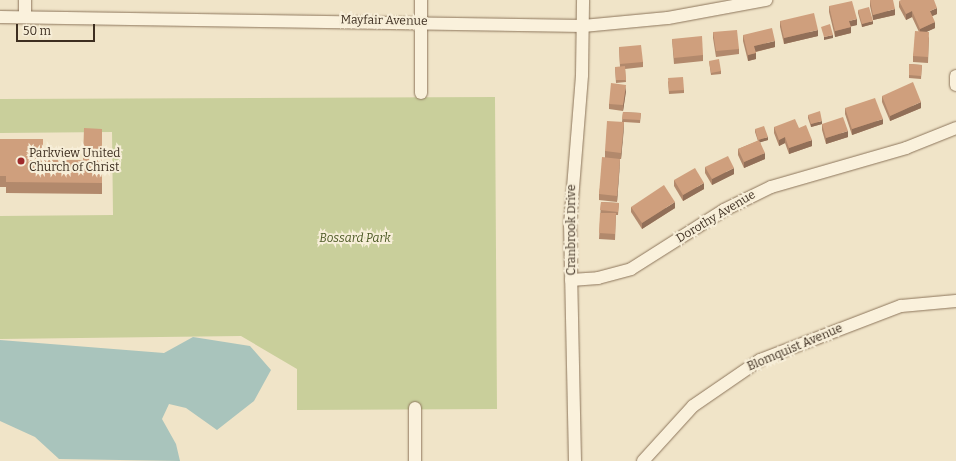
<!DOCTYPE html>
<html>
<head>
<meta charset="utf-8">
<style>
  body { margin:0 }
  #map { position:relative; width:956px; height:461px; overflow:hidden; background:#f0e4c8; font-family:Bitter,serif }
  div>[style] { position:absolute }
  .green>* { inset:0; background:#c9cf9b }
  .water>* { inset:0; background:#a9c4bc }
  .roads { filter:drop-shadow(0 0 1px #8d765c) drop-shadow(0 0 1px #8d765c) }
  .minor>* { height:12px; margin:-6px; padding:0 6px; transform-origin:6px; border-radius:6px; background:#faf1dc }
  .wall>* { inset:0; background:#b2896c }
  .shaded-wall>* { inset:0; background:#916f58 }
  .building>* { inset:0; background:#cf9f7d }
  .dots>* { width:11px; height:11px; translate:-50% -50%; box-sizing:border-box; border:2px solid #f7eed8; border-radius:50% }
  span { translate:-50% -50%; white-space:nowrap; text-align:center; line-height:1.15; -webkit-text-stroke:4px #f7eed8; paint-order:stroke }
  .street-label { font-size:12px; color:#3d2e20 }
  .poi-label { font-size:12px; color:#3d2e20 }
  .left { translate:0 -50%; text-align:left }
  .park-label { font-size:12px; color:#4d5a26; font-style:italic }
  .scale { position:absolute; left:16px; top:24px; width:79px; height:18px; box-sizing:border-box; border:2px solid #3d2e20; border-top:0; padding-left:5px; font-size:12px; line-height:14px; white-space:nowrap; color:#3d2e20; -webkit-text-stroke:3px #f7eed8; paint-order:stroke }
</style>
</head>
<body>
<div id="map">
  <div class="green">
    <i style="clip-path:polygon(495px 97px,497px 409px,297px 410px,297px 369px,241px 336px,0 339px,0 216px,113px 215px,112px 132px,0 133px,0 99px)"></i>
  </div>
  <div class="water">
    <i style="clip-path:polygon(193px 337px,250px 346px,271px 370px,254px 401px,217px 430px,186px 408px,169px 404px,162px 419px,176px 444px,180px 461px,59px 459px,35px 437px,0 421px,0 340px,164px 353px)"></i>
  </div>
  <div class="roads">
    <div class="minor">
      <i style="left:421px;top:0;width:93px;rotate:90deg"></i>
      <i style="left:25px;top:16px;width:16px;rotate:-90deg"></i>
      <i style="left:0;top:17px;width:583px;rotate:0.88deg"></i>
      <i style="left:583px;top:26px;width:85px;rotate:-5.4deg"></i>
      <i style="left:668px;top:18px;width:100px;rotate:-10.4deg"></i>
      <i style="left:956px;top:76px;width:9px;rotate:90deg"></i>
      <i style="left:571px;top:280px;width:27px;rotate:-4deg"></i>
      <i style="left:598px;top:278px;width:34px;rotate:-15deg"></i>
      <i style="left:631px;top:269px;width:110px;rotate:-32.4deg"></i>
      <i style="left:724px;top:210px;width:52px;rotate:-26.1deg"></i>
      <i style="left:771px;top:187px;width:141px;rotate:-16.1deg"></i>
      <i style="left:906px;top:148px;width:54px;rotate:-21.8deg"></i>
      <i style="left:415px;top:461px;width:53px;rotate:-90deg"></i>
      <i style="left:575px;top:461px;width:236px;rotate:-91.2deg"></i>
      <i style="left:570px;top:225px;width:150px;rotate:-85.4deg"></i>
      <i style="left:582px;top:75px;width:75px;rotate:-89.2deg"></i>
      <i style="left:643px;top:461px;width:74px;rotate:-47.7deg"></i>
      <i style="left:693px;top:406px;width:81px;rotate:-34.5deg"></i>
      <i style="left:760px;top:360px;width:151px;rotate:-21deg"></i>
      <i style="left:901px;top:306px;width:55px;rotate:-5.2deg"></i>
    </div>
  </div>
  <div class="wall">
    <i style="clip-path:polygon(870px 0,895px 15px,873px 20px,870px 6px)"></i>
    <i style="clip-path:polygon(899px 1px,937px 14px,932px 16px,935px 28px,926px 32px,929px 38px,928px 63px,913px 62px,913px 56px,919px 32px,912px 17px,906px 20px,899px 7px)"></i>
    <i style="clip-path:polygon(829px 6px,857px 25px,851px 26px,851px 33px,835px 37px,829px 12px)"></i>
    <i style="clip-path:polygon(858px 10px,873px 24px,862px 27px,858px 13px)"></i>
    <i style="clip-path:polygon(780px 21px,818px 36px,784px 44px,780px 27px)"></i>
    <i style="clip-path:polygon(713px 32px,739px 49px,739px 54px,716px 57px,713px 38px)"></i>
    <i style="clip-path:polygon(743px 35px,775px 47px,756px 52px,756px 59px,748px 61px,743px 41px)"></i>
    <i style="clip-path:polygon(672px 39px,703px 55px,703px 61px,674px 64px)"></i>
    <i style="clip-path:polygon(619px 47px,643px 62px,643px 67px,625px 69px,626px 82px,616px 83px,615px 67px,620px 67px)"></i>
    <i style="clip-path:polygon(709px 61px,721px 71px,721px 74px,711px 75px)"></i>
    <i style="clip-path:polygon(909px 64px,922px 65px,921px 79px,909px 78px)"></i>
    <i style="clip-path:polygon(668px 81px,684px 90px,684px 93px,669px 94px)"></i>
    <i style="clip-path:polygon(626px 91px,623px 111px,609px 109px,609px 104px)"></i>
    <i style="clip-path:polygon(882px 96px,921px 108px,890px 121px,882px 102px)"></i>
    <i style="clip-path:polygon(845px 108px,883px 124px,852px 135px,845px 114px)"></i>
    <i style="clip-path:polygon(623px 112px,641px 113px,640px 123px,624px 122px,621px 159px,620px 159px,617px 202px,599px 200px,599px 194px,605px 157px,605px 151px,622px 122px)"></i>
    <i style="clip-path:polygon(808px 115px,822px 124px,848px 137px,826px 144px,822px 130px,822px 124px,811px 127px,808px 118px)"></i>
    <i style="clip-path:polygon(774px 127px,799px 128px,812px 146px,789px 154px,785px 143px,779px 146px,774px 133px)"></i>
    <i style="clip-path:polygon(102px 129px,102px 194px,6px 193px,6px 187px,0 187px,0 139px,43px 160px,83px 160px)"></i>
    <i style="clip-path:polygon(755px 129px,768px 140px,760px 142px,765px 159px,744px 168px,738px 155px,738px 149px,758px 141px,755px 132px)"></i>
    <i style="clip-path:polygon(705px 167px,734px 174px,712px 185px,705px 173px)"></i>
    <i style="clip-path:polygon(674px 180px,704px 189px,683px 201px,674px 186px)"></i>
    <i style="clip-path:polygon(601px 202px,619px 203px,618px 215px,616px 215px,615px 240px,599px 239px)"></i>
    <i style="clip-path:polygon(631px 207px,675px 208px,642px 229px,631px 212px)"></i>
  </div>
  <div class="shaded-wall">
    <i style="clip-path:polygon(937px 8px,937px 14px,930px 17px,930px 11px)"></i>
    <i style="clip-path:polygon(895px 9px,895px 15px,873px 20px,873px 15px)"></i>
    <i style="clip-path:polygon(912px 11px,912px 17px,906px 20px,906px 14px)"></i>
    <i style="clip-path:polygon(857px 19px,857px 25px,849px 27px,849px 21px)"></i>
    <i style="clip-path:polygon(873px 21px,873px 24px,862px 27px,862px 24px)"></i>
    <i style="clip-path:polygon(935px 22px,935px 28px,920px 35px,920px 29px)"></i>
    <i style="clip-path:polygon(851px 27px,851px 33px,835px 37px,835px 31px)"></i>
    <i style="clip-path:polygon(818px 30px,818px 36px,784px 44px,784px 38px)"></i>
    <i style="clip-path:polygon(833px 35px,833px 38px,824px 40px,824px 37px)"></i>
    <i style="clip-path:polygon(775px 41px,775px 47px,754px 52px,754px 46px)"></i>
    <i style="clip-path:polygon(756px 53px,756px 59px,748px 61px,748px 55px)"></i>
    <i style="clip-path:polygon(626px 85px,626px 91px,623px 111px,623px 105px)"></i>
    <i style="clip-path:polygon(921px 102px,921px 108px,890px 121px,890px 116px)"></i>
    <i style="clip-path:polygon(883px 119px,883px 124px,852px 135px,852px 129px)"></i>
    <i style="clip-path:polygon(822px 121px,822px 124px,811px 127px,811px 124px)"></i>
    <i style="clip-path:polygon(624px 122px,624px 128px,621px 159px,621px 153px)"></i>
    <i style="clip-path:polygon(848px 131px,848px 137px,826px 144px,826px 138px)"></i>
    <i style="clip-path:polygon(768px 137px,768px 140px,758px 143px,758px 140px)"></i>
    <i style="clip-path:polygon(785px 137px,785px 143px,779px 146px,779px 140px)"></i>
    <i style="clip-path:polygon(812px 140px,812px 146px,789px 154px,789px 148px)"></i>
    <i style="clip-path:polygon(765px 153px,765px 159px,744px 168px,744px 162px)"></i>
    <i style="clip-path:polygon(620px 159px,620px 164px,617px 202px,617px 196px)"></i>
    <i style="clip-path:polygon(734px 168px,734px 174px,712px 185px,712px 179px)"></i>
    <i style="clip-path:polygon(704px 183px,704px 189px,683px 201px,683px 195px)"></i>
    <i style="clip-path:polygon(675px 202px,675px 208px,642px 229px,642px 223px)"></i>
  </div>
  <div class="building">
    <i style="clip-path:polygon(870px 0,893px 0,895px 9px,873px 15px)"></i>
    <i style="clip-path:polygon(901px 0,934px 0,937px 8px,930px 11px,935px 22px,920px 29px,912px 11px,906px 14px,899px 1px)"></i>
    <i style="clip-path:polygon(852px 1px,857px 19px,849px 21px,851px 27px,835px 31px,829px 6px)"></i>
    <i style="clip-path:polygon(869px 7px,873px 21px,862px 24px,858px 10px)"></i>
    <i style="clip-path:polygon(814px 13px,818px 30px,784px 38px,780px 21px)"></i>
    <i style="clip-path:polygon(830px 24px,833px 35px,824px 37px,821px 27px)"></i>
    <i style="clip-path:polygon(772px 28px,775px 41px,754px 46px,756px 53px,748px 55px,743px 35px)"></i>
    <i style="clip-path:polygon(737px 30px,739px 49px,716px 51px,713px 32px)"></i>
    <i style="clip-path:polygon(915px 31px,929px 32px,928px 57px,913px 56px)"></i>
    <i style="clip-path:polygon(702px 36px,703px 55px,674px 58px,672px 39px)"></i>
    <i style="clip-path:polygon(641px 45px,643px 62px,620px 64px,619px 47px)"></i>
    <i style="clip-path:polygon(719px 59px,721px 71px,711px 73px,709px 61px)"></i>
    <i style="clip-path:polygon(909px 64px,922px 65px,921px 76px,909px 75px)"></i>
    <i style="clip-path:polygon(625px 66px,626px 80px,616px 80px,615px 67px)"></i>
    <i style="clip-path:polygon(683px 77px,684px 90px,669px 91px,668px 78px)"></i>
    <i style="clip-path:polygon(913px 82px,921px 102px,890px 116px,882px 96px)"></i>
    <i style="clip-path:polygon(611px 83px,626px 85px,623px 105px,609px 104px)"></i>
    <i style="clip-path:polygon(875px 98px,883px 119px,852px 129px,845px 108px)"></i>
    <i style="clip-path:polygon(820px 111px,822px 121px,811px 124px,808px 115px)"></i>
    <i style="clip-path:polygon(623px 112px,641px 113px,640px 120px,622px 119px)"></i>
    <i style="clip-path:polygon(843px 117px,848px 131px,826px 138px,822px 124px)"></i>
    <i style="clip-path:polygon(795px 119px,799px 128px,806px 125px,812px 140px,789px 148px,785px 137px,779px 140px,774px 127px)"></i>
    <i style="clip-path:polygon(607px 121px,624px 122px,621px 153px,605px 151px)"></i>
    <i style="clip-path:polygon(764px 126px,768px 137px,758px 140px,755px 129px)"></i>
    <i style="clip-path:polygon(84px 128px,102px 129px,102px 183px,6px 182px,6px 176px,0 176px,0 139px,43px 139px,43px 160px,83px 160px)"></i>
    <i style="clip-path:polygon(759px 140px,765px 153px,744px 162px,738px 149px)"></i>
    <i style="clip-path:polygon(728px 156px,734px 168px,712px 179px,705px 167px)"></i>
    <i style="clip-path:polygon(602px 157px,620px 159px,617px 196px,599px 194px)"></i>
    <i style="clip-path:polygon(695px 168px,704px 183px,683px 195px,674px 180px)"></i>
    <i style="clip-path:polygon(664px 185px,675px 202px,642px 223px,631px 207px)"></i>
    <i style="clip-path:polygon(601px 202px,619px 203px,618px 212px,600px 210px)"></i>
    <i style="clip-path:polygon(600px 213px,616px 213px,615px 234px,599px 233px)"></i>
  </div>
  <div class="dots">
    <i style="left:21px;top:161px;background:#9e2a2b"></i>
  </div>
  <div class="street-label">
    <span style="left:384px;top:21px;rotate:1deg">Mayfair Avenue</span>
    <span style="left:716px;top:217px;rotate:-31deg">Dorothy Avenue</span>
    <span style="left:572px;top:230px;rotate:-90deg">Cranbrook Drive</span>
    <span style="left:795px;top:348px;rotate:-23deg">Blomquist Avenue</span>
  </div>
  <div class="poi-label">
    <span class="left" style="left:29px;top:161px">Parkview United<br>Church of Christ</span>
  </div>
  <div class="park-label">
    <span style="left:355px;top:239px">Bossard Park</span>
  </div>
  <div class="scale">50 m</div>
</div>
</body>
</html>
